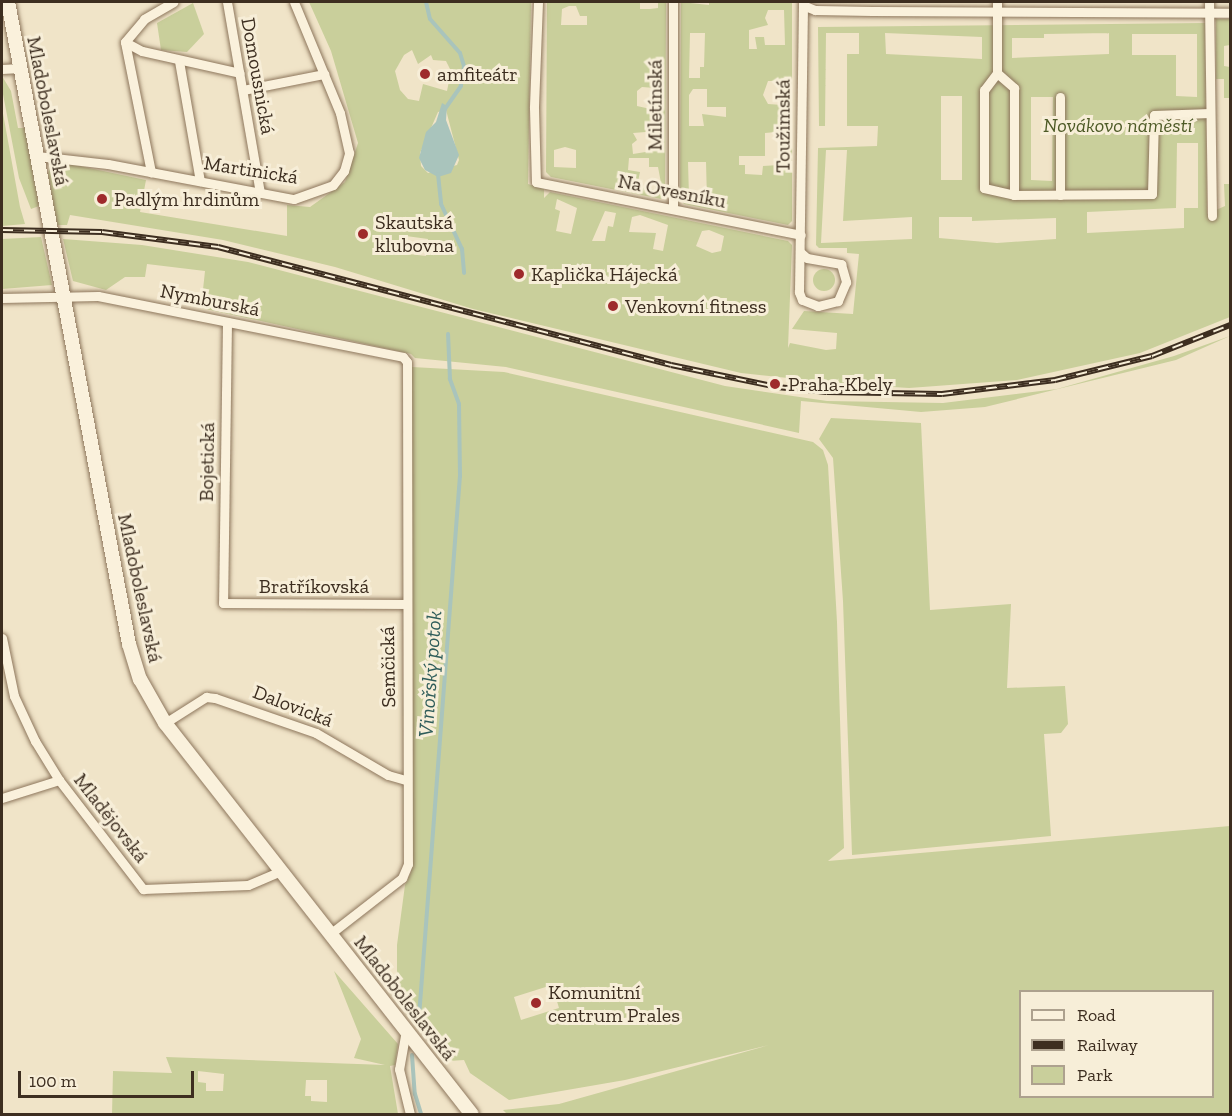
<!DOCTYPE html>
<html>
<head>
<meta charset="utf-8">
<style>
  body { margin:0 }
  #map { position:relative; width:1232px; height:1116px; overflow:hidden; background:#f0e4c8; font-family:"Zilla Slab",serif }
  div>[style] { position:absolute }
  .green>* { inset:0; background:#c9cf9b }
  .round { border-radius:50% }
  .water>* { inset:0; background:#a9c4bc }
  .stream>* { height:4px; margin:-2px; padding:0 2px; transform-origin:2px; border-radius:2px; background:#a9c4bc }
  .roads { filter:drop-shadow(0 0 2px #8d765c) drop-shadow(0 0 2px #8d765c) }
  .minor>* { height:9px; margin:-4.5px; padding:0 4.5px; transform-origin:4.5px; border-radius:4.5px; background:#faf1dc }
  .secondary>* { height:14px; margin:-7px; padding:0 7px; transform-origin:7px; border-radius:7px; background:#faf1dc }
  .rail>* { height:6px; margin-top:-3px; transform-origin:0; background:repeating-linear-gradient(90deg,#f7eed8 0 11px,#3d2e20 0 22px); box-sizing:border-box; border-block:2px solid #3d2e20 }
  .dots>* { width:16px; height:16px; translate:-50% -50%; box-sizing:border-box; border:3px solid #f7eed8; border-radius:50% }
  span { translate:-50% -50%; white-space:nowrap; text-align:center; line-height:1.15; -webkit-text-stroke:6px #f7eed8; paint-order:stroke }
  .poi-label { font-size:20px; color:#3d2e20 }
  .left { translate:0 -50%; text-align:left }
  .street-label { font-size:20px; color:#3d2e20 }
  .park-label { font-size:20px; color:#4d5a26; font-style:italic }
  .water-label { font-size:21px; color:#2f5d5a; font-style:italic }
  .frame { position:absolute; inset:0; border:3px solid #3d2e20; pointer-events:none }
  .legend { position:absolute; left:1019px; top:990px; width:195px; height:108px; box-sizing:border-box; background:#f7eed8; border:2px solid #ada18e; margin:0; padding:8px 10px; list-style:none; font-size:18px; color:#3d2e20 }
  .legend li { display:flex; align-items:center; gap:12px; height:30px }
  .legend b { width:30px; border:2px solid #ada18e }
  .scale { position:absolute; left:18px; top:1071px; width:176px; height:27px; box-sizing:border-box; border:3px solid #3d2e20; border-top:0; padding-left:8px; font-size:18px; line-height:21px; white-space:nowrap; color:#3d2e20; -webkit-text-stroke:4px #f7eed8; paint-order:stroke }
</style>
</head>
<body>
<div id="map">
  <div class="green">
    <i style="clip-path:polygon(evenodd,309px 2px,531px 2px,528px 184px,544px 189px,544px 198px,550px 192px,788px 241px,792px 245px,788px 348px,790px 343px,826px 350px,836px 349px,837px 333px,792px 329px,804px 311px,853px 314px,859px 254px,847px 253px,847px 248px,819px 248px,816px 245px,818px 148px,877px 146px,878px 126px,847px 126px,847px 54px,859px 54px,859px 33px,826px 33px,825px 126px,819px 126px,818px 27px,1205px 23px,1207px 214px,1225px 206px,1224px 184px,1230px 184px,1230px 317px,1140px 353px,1017px 380px,909px 388px,845px 384px,741px 373px,473px 309px,335px 267px,223px 240px,70px 215px,67px 225px,57px 225px,48px 174px,51px 165px,60px 162px,146px 180px,140px 212px,287px 236px,287px 205px,310px 207px,345px 182px,358px 143px,331px 51px,309px 2px,885px 33px,982px 37px,982px 59px,886px 54px,885px 33px,309px 2px,1044px 34px,1109px 33px,1109px 54px,1012px 58px,1012px 38px,1044px 38px,1044px 34px,309px 2px,1132px 34px,1197px 34px,1197px 97px,1176px 96px,1176px 55px,1132px 55px,1132px 34px,309px 2px,412px 50px,418px 64px,431px 55px,433px 60px,446px 61px,451px 71px,447px 91px,423px 84px,419px 101px,408px 99px,400px 90px,395px 71px,404px 55px,412px 50px,309px 2px,941px 96px,962px 96px,962px 180px,941px 180px,941px 96px,309px 2px,1031px 97px,1053px 97px,1052px 181px,1031px 180px,1031px 97px,309px 2px,446px 110px,459px 160px,457px 165px,428px 173px,421px 166px,420px 153px,438px 112px,446px 110px,309px 2px,1177px 143px,1198px 143px,1198px 208px,1184px 208px,1184px 228px,1087px 233px,1087px 212px,1176px 208px,1177px 143px,309px 2px,826px 150px,847px 150px,843px 221px,912px 217px,912px 239px,821px 243px,826px 150px,309px 2px,557px 199px,577px 208px,571px 234px,556px 231px,560px 211px,555px 209px,557px 199px,309px 2px,605px 211px,616px 213px,613px 227px,608px 226px,605px 241px,592px 241px,605px 211px,309px 2px,640px 215px,668px 225px,663px 251px,653px 249px,656px 233px,629px 232px,632px 217px,640px 215px,309px 2px,939px 217px,972px 217px,972px 221px,1056px 218px,1056px 239px,997px 243px,939px 238px,939px 217px,309px 2px,709px 230px,724px 236px,721px 251px,712px 253px,696px 246px,702px 231px,709px 230px,309px 2px,406px 236px,428px 239px,426px 256px,400px 253px,406px 236px)"></i>
    <i style="clip-path:polygon(evenodd,547px 2px,640px 2px,640px 9px,650px 9px,658px 8px,658px 2px,666px 2px,665px 196px,661px 199px,551px 177px,546px 172px,547px 2px,569px 6px,576px 6px,580px 16px,587px 16px,587px 25px,561px 25px,562px 9px,569px 6px,547px 2px,642px 87px,655px 88px,658px 93px,655px 110px,637px 106px,637px 91px,642px 87px,547px 2px,658px 131px,658px 150px,633px 154px,632px 144px,637px 140px,633px 133px,658px 131px,547px 2px,565px 147px,576px 150px,576px 168px,554px 167px,554px 150px,565px 147px,547px 2px,629px 158px,649px 158px,649px 167px,658px 167px,661px 183px,656px 184px,655px 190px,637px 186px,640px 172px,628px 170px,629px 158px)"></i>
    <i style="clip-path:polygon(evenodd,681px 2px,709px 5px,709px 2px,792px 2px,792px 221px,788px 225px,684px 204px,680px 198px,681px 2px,768px 10px,784px 10px,785px 45px,765px 45px,764px 37px,755px 37px,757px 49px,749px 49px,749px 30px,768px 25px,765px 18px,768px 10px,681px 2px,690px 33px,705px 33px,704px 67px,700px 67px,700px 78px,689px 78px,690px 33px,681px 2px,768px 81px,784px 81px,782px 105px,768px 104px,763px 95px,768px 81px,681px 2px,693px 89px,707px 89px,707px 107px,726px 107px,726px 117px,702px 114px,704px 126px,689px 126px,689px 95px,693px 89px,681px 2px,776px 125px,784px 126px,784px 150px,779px 151px,779px 165px,763px 166px,762px 175px,745px 174px,745px 165px,739px 165px,739px 156px,765px 156px,765px 133px,776px 132px,776px 125px,681px 2px,688px 162px,706px 162px,707px 200px,689px 196px,688px 162px)"></i>
    <i style="clip-path:polygon(193px 3px,204px 34px,187px 52px,161px 50px,157px 23px)"></i>
    <i style="clip-path:polygon(1216px 19px,1230px 19px,1230px 45px,1224px 46px,1224px 66px,1230px 67px,1230px 98px,1224px 98px,1224px 79px,1216px 79px)"></i>
    <i style="clip-path:polygon(2px 76px,11px 91px,18px 128px,25px 128px,39px 206px,31px 209px,19px 178px,2px 89px)"></i>
    <i style="clip-path:polygon(2px 108px,20px 207px,25px 224px,2px 226px)"></i>
    <i style="clip-path:polygon(41px 237px,52px 285px,2px 289px,2px 239px)"></i>
    <i style="clip-path:polygon(63px 239px,142px 245px,248px 262px,725px 386px,827px 401px,943px 403px,1057px 389px,1174px 356px,1230px 336px,1176px 360px,985px 407px,921px 412px,801px 401px,799px 433px,506px 367px,415px 358px,411px 354px,201px 308px,205px 271px,147px 264px,145px 277px,125px 277px,106px 290px,73px 281px)"></i>
    <i class="round" style="left:813px;top:269px;width:22px;height:22px"></i>
    <i style="clip-path:polygon(evenodd,412px 367px,504px 372px,813px 442px,823px 450px,828px 465px,837px 622px,844px 848px,828px 861px,1230px 826px,1230px 1114px,507px 1114px,503px 1110px,559px 1104px,769px 1045px,625px 1080px,509px 1100px,470px 1073px,464px 1060px,449px 1061px,397px 994px,397px 945px,405px 885px,411px 872px,412px 367px,552px 985px,559px 1008px,521px 1020px,514px 997px,552px 985px,412px 367px,1020px 992px,1212px 992px,1212px 1096px,1020px 1096px,1020px 992px)"></i>
    <i style="clip-path:polygon(831px 418px,921px 423px,930px 610px,1011px 604px,1007px 688px,1065px 686px,1068px 724px,1061px 733px,1044px 734px,1051px 836px,852px 855px,843px 601px,833px 458px,819px 439px)"></i>
    <i style="clip-path:polygon(evenodd,334px 971px,398px 1044px,395px 1065px,390px 1066px,398px 1114px,112px 1114px,113px 1071px,172px 1073px,166px 1057px,385px 1065px,354px 1058px,361px 1039px,334px 971px,198px 1071px,224px 1074px,223px 1091px,206px 1091px,206px 1083px,198px 1082px,198px 1071px,334px 971px,306px 1080px,327px 1080px,327px 1102px,311px 1101px,311px 1096px,305px 1096px,306px 1080px)"></i>
  </div>
  <div class="water">
    <i style="clip-path:polygon(442px 103px,447px 106px,446px 120px,459px 155px,451px 173px,438px 177px,425px 170px,419px 158px,426px 132px,436px 122px)"></i>
  </div>
  <div class="stream">
    <i style="left:426px;top:2px;width:17px;rotate:77deg"></i>
    <i style="left:430px;top:19px;width:45px;rotate:48.6deg"></i>
    <i style="left:460px;top:53px;width:14px;rotate:73deg"></i>
    <i style="left:464px;top:66px;width:20px;rotate:99deg"></i>
    <i style="left:461px;top:86px;width:29px;rotate:125deg"></i>
    <i style="left:438px;top:174px;width:30px;rotate:84deg"></i>
    <i style="left:441px;top:204px;width:50px;rotate:65deg"></i>
    <i style="left:462px;top:249px;width:24px;rotate:85deg"></i>
    <i style="left:419px;top:1017px;width:543px;rotate:-85.67deg"></i>
    <i style="left:460px;top:476px;width:72px;rotate:-90.8deg"></i>
    <i style="left:459px;top:404px;width:27px;rotate:-110deg"></i>
    <i style="left:450px;top:379px;width:45px;rotate:-92.5deg"></i>
    <i style="left:412px;top:1055px;width:39px;rotate:86deg"></i>
    <i style="left:415px;top:1094px;width:21px;rotate:73deg"></i>
  </div>
  <div class="roads">
    <div class="minor">
      <i style="left:227px;top:2px;width:194px;rotate:80.2deg"></i>
      <i style="left:538px;top:2px;width:106px;rotate:92.2deg"></i>
      <i style="left:534px;top:108px;width:74px;rotate:88.5deg"></i>
      <i style="left:536px;top:182px;width:270px;rotate:11.3deg"></i>
      <i style="left:673px;top:2px;width:207px;rotate:90deg"></i>
      <i style="left:997px;top:2px;width:71px;rotate:90deg"></i>
      <i style="left:997px;top:73px;width:21px;rotate:127deg"></i>
      <i style="left:984px;top:90px;width:98px;rotate:90deg"></i>
      <i style="left:984px;top:188px;width:31px;rotate:13deg"></i>
      <i style="left:1014px;top:195px;width:138px;rotate:-0.4deg"></i>
      <i style="left:1152px;top:194px;width:79px;rotate:-88.5deg"></i>
      <i style="left:1154px;top:115px;width:56px;rotate:-2deg"></i>
      <i style="left:1209px;top:2px;width:214px;rotate:89.2deg"></i>
      <i style="left:805px;top:6px;width:11px;rotate:22deg"></i>
      <i style="left:815px;top:10px;width:57px;rotate:1deg"></i>
      <i style="left:872px;top:11px;width:358px;rotate:0.3deg"></i>
      <i style="left:125px;top:42px;width:133px;rotate:78.7deg"></i>
      <i style="left:125px;top:42px;width:19px;rotate:28deg"></i>
      <i style="left:142px;top:51px;width:100px;rotate:12.7deg"></i>
      <i style="left:125px;top:42px;width:30px;rotate:-50deg"></i>
      <i style="left:144px;top:19px;width:34px;rotate:-30deg"></i>
      <i style="left:179px;top:61px;width:122px;rotate:80.1deg"></i>
      <i style="left:2px;top:69px;width:18px;rotate:-3deg"></i>
      <i style="left:997px;top:73px;width:23px;rotate:41deg"></i>
      <i style="left:1014px;top:88px;width:107px;rotate:90deg"></i>
      <i style="left:243px;top:90px;width:83px;rotate:-11.2deg"></i>
      <i style="left:37px;top:156px;width:71px;rotate:6.4deg"></i>
      <i style="left:108px;top:164px;width:189px;rotate:10.7deg"></i>
      <i style="left:294px;top:199px;width:41px;rotate:-19.7deg"></i>
      <i style="left:333px;top:185px;width:18px;rotate:-52deg"></i>
      <i style="left:344px;top:171px;width:19px;rotate:-74deg"></i>
      <i style="left:349px;top:153px;width:41px;rotate:-102.7deg"></i>
      <i style="left:340px;top:113px;width:120px;rotate:-112.5deg"></i>
      <i style="left:1060px;top:195px;width:98px;rotate:-90deg"></i>
      <i style="left:800px;top:252px;width:9px;rotate:41deg"></i>
      <i style="left:807px;top:258px;width:35px;rotate:10deg"></i>
      <i style="left:841px;top:264px;width:19px;rotate:74deg"></i>
      <i style="left:846px;top:282px;width:21px;rotate:113deg"></i>
      <i style="left:838px;top:301px;width:21px;rotate:166deg"></i>
      <i style="left:818px;top:306px;width:17px;rotate:-159deg"></i>
      <i style="left:802px;top:300px;width:9px;rotate:-111deg"></i>
      <i style="left:799px;top:292px;width:290px;rotate:-89.2deg"></i>
      <i style="left:2px;top:298px;width:96px;rotate:-1.2deg"></i>
      <i style="left:98px;top:296px;width:311px;rotate:11.3deg"></i>
      <i style="left:403px;top:357px;width:6px;rotate:51deg"></i>
      <i style="left:407px;top:362px;width:502px;rotate:89.89deg"></i>
      <i style="left:408px;top:864px;width:15px;rotate:113deg"></i>
      <i style="left:402px;top:878px;width:91px;rotate:142.1deg"></i>
      <i style="left:227px;top:322px;width:281px;rotate:90.8deg"></i>
      <i style="left:223px;top:603px;width:182px;rotate:0.3deg"></i>
      <i style="left:2px;top:638px;width:59px;rotate:78.3deg"></i>
      <i style="left:14px;top:696px;width:50px;rotate:65deg"></i>
      <i style="left:35px;top:741px;width:46px;rotate:58.4deg"></i>
      <i style="left:59px;top:780px;width:138px;rotate:52.4deg"></i>
      <i style="left:143px;top:889px;width:105px;rotate:-2.2deg"></i>
      <i style="left:248px;top:885px;width:36px;rotate:-23deg"></i>
      <i style="left:165px;top:723px;width:49px;rotate:-32.4deg"></i>
      <i style="left:206px;top:697px;width:9px;rotate:6deg"></i>
      <i style="left:215px;top:698px;width:107px;rotate:19.1deg"></i>
      <i style="left:316px;top:733px;width:83px;rotate:30.3deg"></i>
      <i style="left:388px;top:775px;width:19px;rotate:16deg"></i>
      <i style="left:2px;top:798px;width:60px;rotate:-17.5deg"></i>
      <i style="left:406px;top:1030px;width:40px;rotate:100deg"></i>
      <i style="left:399px;top:1069px;width:46px;rotate:76.3deg"></i>
    </div>
    <div class="secondary">
      <i style="left:8px;top:2px;width:653px;rotate:79.33deg"></i>
      <i style="left:129px;top:644px;width:37px;rotate:73deg"></i>
      <i style="left:140px;top:679px;width:51px;rotate:60.4deg"></i>
      <i style="left:165px;top:723px;width:497px;rotate:51.9deg"></i>
    </div>
  </div>
  <div class="rail">
    <i style="left:2px;top:230px;width:100px;rotate:1.1deg"></i>
    <i style="left:102px;top:232px;width:117px;rotate:7.4deg"></i>
    <i style="left:218px;top:247px;width:468px;rotate:14.6deg"></i>
    <i style="left:671px;top:365px;width:108px;rotate:11.7deg"></i>
    <i style="left:777px;top:387px;width:50px;rotate:5.7deg"></i>
    <i style="left:827px;top:392px;width:115px;rotate:1deg"></i>
    <i style="left:942px;top:394px;width:114px;rotate:-7.1deg"></i>
    <i style="left:1055px;top:380px;width:100px;rotate:-13.9deg"></i>
    <i style="left:1152px;top:356px;width:84px;rotate:-21.7deg"></i>
  </div>
  <div class="dots">
    <i style="left:425px;top:74px;background:#9e2a2b"></i>
    <i style="left:102px;top:199px;background:#9e2a2b"></i>
    <i style="left:363px;top:234px;background:#9e2a2b"></i>
    <i style="left:519px;top:274px;background:#9e2a2b"></i>
    <i style="left:613px;top:306px;background:#9e2a2b"></i>
    <i style="left:775px;top:384px;background:#9e2a2b"></i>
    <i style="left:536px;top:1003px;background:#9e2a2b"></i>
  </div>
  <div class="poi-label">
    <span class="left" style="left:437px;top:74px">amfiteátr</span>
    <span class="left" style="left:114px;top:199px">Padlým hrdinům</span>
    <span class="left" style="left:375px;top:234px">Skautská<br>klubovna</span>
    <span class="left" style="left:531px;top:274px">Kaplička Hájecká</span>
    <span class="left" style="left:625px;top:306px">Venkovní fitness</span>
    <span class="left" style="left:788px;top:384px">Praha-Kbely</span>
    <span class="left" style="left:548px;top:1004px">Komunitní<br>centrum Prales</span>
  </div>
  <div class="street-label">
    <span style="left:258px;top:76px;rotate:80deg">Domousnická</span>
    <span style="left:655px;top:105px;rotate:-90deg">Miletínská</span>
    <span style="left:48px;top:111px;rotate:79deg">Mladoboleslavská</span>
    <span style="left:783px;top:126px;rotate:-90deg">Toužimská</span>
    <span style="left:251px;top:170px;rotate:9deg">Martinická</span>
    <span style="left:672px;top:191px;rotate:11deg">Na Ovesníku</span>
    <span style="left:210px;top:300px;rotate:11deg">Nymburská</span>
    <span style="left:207px;top:462px;rotate:-89deg">Bojetická</span>
    <span style="left:314px;top:586px">Bratříkovská</span>
    <span style="left:140px;top:588px;rotate:78deg">Mladoboleslavská</span>
    <span style="left:388px;top:667px;rotate:-91deg">Semčická</span>
    <span style="left:293px;top:706px;rotate:21deg">Dalovická</span>
    <span style="left:111px;top:818px;rotate:52deg">Mladějovská</span>
    <span style="left:405px;top:998px;rotate:52deg">Mladoboleslavská</span>
  </div>
  <div class="park-label">
    <span style="left:1118px;top:125px">Novákovo náměstí</span>
  </div>
  <div class="water-label">
    <span style="left:430px;top:674px;rotate:-86deg">Vinořský potok</span>
  </div>
  <div class="frame"></div>
  <ul class="legend">
  <li><b style="height:8px;background:#faf1dc"></b>Road</li>
  <li><b style="height:8px;background:#3d2e20"></b>Railway</li>
  <li><b style="height:16px;background:#c9cf9b"></b>Park</li>
  </ul>
  <div class="scale">100 m</div>
</div>
</body>
</html>
